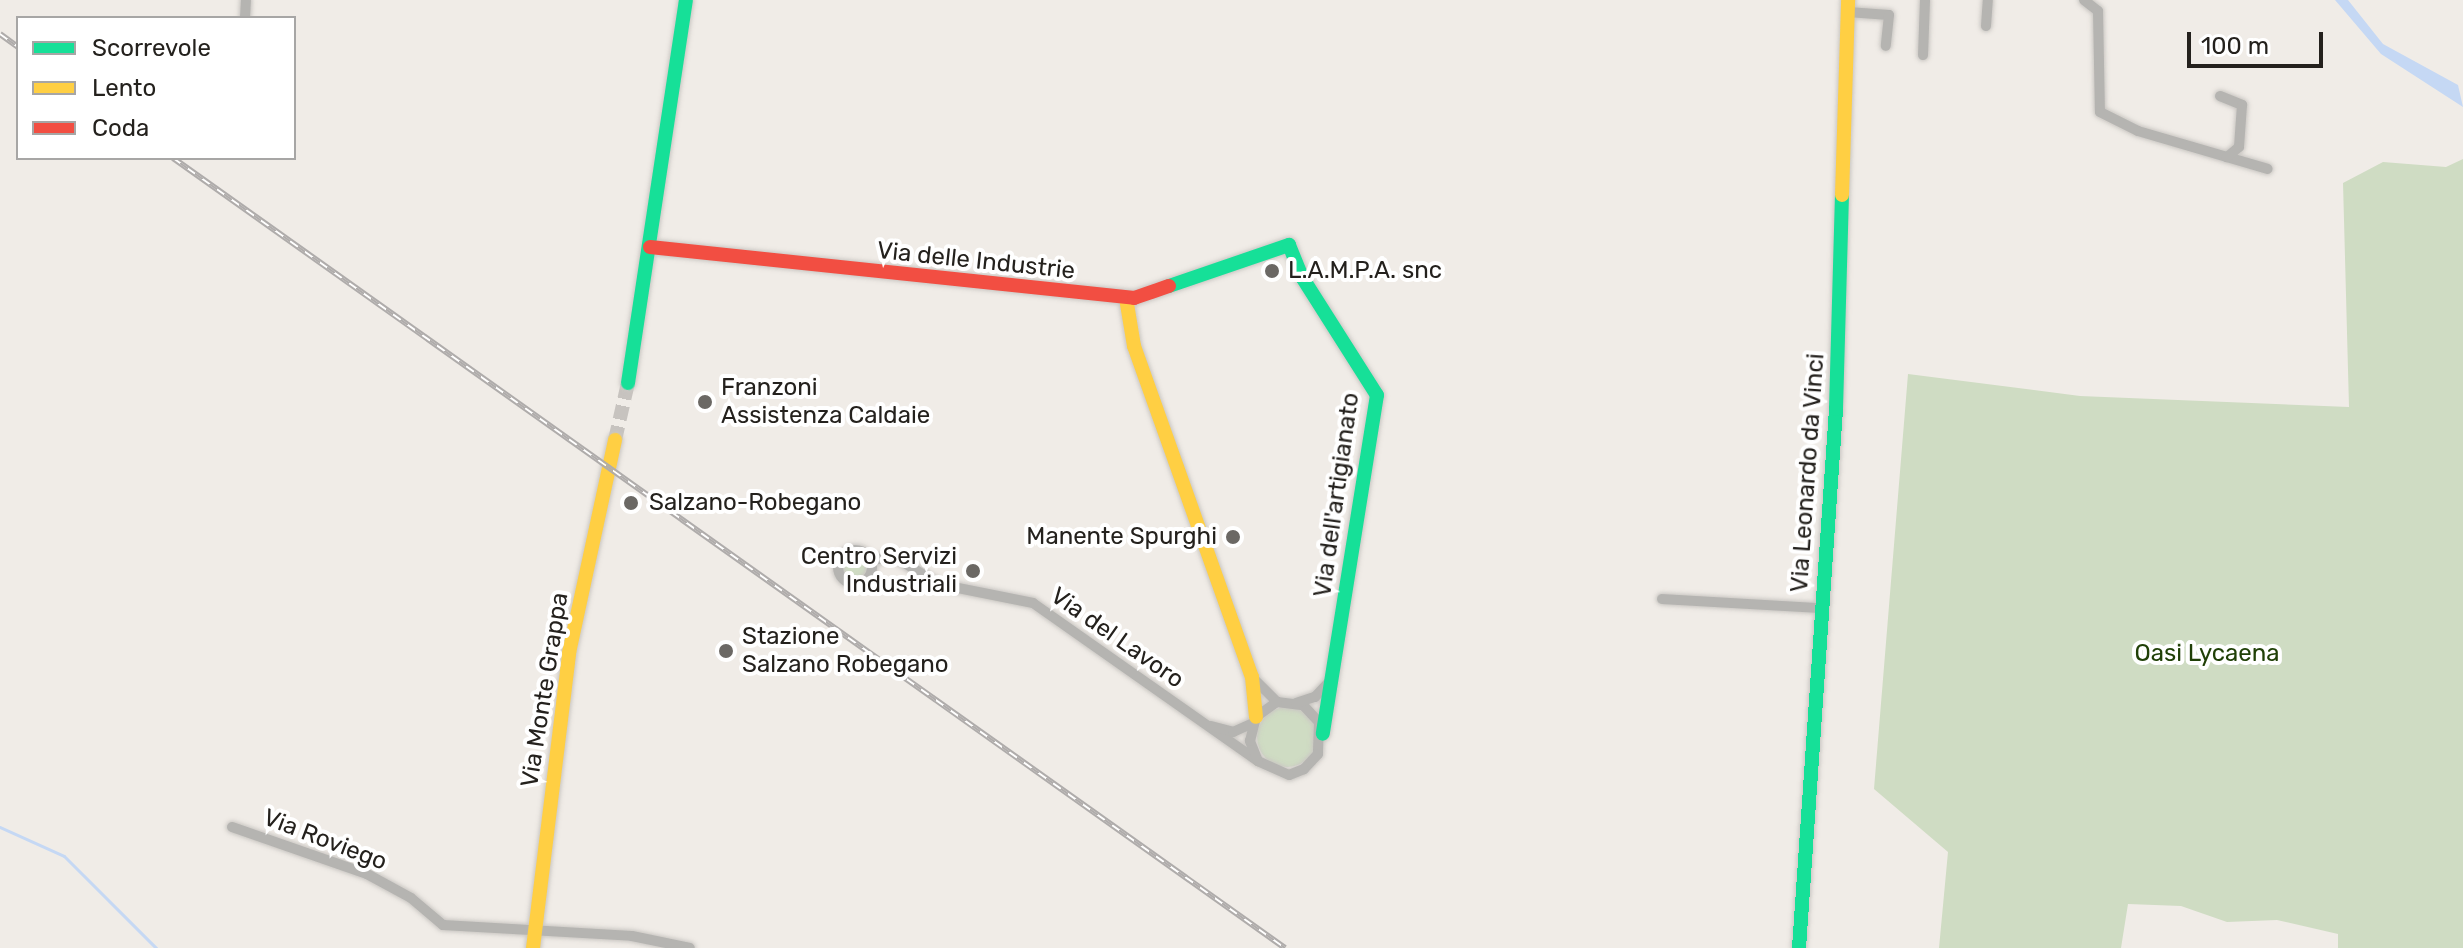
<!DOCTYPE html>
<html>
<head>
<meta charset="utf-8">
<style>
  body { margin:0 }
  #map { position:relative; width:2463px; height:948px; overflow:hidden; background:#f0ece7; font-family:Rubik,sans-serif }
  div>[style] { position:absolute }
  .green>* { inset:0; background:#cfdcc3 }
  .round { border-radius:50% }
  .water>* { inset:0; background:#c5d8f4 }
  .stream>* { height:3px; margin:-1.5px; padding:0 1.5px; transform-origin:1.5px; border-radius:1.5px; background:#c5d8f4 }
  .secondary-tunnel>* { height:14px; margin-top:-7px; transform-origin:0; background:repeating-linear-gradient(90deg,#c7c3bf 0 14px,transparent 0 21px) }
  .roads { filter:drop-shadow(0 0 2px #cac7c3) drop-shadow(0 0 2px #cac7c3) }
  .street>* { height:10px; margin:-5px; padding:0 5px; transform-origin:5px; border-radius:5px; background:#b5b4b1 }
  .street>.ring { margin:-5px; padding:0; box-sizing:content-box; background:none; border:10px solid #b5b4b1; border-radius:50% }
  .fast>* { height:14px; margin:-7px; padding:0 7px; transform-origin:7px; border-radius:7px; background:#16e098 }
  .slow>* { height:14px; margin:-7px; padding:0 7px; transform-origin:7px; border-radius:7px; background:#ffcf43 }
  .jam>* { height:14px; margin:-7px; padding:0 7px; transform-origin:7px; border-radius:7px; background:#f24e42 }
  .rail>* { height:6px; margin-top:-3px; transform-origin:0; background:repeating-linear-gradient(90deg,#fff 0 9px,#afacab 0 18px); box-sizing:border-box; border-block:2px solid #afacab }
  .dots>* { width:22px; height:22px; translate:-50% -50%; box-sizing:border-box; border:4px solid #fff; border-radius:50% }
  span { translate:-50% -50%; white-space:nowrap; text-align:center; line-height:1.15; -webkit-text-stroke:8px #fff; paint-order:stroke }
  .street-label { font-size:24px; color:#24211d }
  .poi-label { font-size:24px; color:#24211d }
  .left { translate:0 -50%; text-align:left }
  .right { translate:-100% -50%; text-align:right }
  .park-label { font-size:24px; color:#204007 }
  .legend { position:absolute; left:16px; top:16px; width:280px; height:144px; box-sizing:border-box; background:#fff; border:2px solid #a7a6a5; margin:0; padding:10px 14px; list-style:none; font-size:24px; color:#24211d }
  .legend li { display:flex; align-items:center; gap:16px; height:40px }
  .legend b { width:40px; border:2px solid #a7a6a5 }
  .scale { position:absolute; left:2187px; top:32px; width:136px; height:36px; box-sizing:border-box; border:4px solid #24211d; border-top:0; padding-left:10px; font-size:24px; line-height:28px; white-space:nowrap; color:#24211d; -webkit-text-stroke:6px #fff; paint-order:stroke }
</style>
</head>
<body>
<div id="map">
  <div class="green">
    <i style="clip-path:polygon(2463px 159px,2463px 948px,2338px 948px,2338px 934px,2277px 920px,2227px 922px,2181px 906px,2128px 904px,2121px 948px,1939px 948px,1948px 852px,1874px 789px,1908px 374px,2080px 396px,2349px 407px,2343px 183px,2383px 162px,2446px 167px)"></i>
    <i class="round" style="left:842px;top:553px;width:26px;height:26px"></i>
    <i class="round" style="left:1257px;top:707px;width:60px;height:60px"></i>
  </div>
  <div class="water">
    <i style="clip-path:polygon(2335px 0,2348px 0,2383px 44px,2458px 85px,2463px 107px,2381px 54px)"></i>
  </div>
  <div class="stream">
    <i style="left:0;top:827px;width:70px;rotate:24.4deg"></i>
    <i style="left:64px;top:856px;width:130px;rotate:45deg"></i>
  </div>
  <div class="secondary-tunnel">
    <i style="left:615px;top:440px;width:58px;rotate:-77.2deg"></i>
  </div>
  <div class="roads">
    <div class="street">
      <i style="left:2084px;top:0;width:18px;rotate:38deg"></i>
      <i style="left:2098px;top:11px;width:101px;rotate:88.9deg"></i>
      <i style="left:2100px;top:112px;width:42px;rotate:26.6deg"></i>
      <i style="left:2138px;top:131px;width:135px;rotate:16.3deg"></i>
      <i style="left:1848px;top:12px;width:41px;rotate:4.2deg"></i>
      <i style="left:1889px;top:15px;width:31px;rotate:96deg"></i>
      <i style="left:245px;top:18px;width:18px;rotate:-87deg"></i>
      <i style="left:1986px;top:26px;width:26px;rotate:-86deg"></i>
      <i style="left:1923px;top:55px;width:55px;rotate:-87.9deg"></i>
      <i style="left:2220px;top:96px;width:24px;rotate:22deg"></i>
      <i style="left:2242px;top:105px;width:42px;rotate:94.1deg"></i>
      <i style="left:2239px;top:147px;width:16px;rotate:140deg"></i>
      <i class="ring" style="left:838px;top:550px;width:24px;height:24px"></i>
      <i style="left:871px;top:560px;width:24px;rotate:-7deg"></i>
      <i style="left:895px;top:557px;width:51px;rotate:32.1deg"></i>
      <i style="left:938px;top:584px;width:97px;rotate:11.3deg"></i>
      <i style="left:1033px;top:603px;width:275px;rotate:35.1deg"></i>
      <i style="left:1662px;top:599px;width:158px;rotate:3.3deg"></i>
      <i style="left:1254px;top:679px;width:33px;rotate:45deg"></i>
      <i style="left:1277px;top:702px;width:26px;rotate:7deg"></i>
      <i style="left:1303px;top:705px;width:23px;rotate:47deg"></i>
      <i style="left:1319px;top:722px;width:32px;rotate:92deg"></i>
      <i style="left:1318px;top:754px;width:21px;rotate:133deg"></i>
      <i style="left:1304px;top:769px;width:16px;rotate:158deg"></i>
      <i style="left:1289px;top:775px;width:34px;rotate:-156deg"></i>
      <i style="left:1258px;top:761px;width:22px;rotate:-112deg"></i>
      <i style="left:1250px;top:741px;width:25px;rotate:-76deg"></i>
      <i style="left:1256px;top:717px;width:26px;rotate:-36deg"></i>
      <i style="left:1296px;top:703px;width:20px;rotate:-18deg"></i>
      <i style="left:1315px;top:697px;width:23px;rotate:-47deg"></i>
      <i style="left:1211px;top:726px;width:23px;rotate:15deg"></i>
      <i style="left:1233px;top:732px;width:22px;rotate:-24deg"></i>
      <i style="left:232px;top:827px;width:143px;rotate:19.2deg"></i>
      <i style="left:367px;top:874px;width:50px;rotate:28.6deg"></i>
      <i style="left:411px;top:898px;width:42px;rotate:40.2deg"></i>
      <i style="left:443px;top:925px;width:189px;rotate:3.3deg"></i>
      <i style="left:632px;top:936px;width:59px;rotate:11.7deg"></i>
    </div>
    <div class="fast">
      <i style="left:1169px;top:286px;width:127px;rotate:-18.9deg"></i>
      <i style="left:1289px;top:245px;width:35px;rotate:68deg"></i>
      <i style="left:1302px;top:277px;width:140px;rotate:57.6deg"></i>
      <i style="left:1377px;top:395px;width:343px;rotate:99.1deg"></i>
      <i style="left:628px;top:383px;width:387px;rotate:-81.4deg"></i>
      <i style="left:1799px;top:948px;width:540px;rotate:-86.07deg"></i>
      <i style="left:1836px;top:409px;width:214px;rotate:-88.4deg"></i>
    </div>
    <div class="slow">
      <i style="left:1842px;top:195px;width:195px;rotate:-88.2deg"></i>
      <i style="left:1126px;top:298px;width:49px;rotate:80.5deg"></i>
      <i style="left:1134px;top:346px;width:351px;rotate:70.4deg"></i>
      <i style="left:1252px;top:677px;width:40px;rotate:84.3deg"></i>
      <i style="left:533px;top:948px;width:297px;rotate:-83deg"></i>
      <i style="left:569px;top:653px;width:218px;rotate:-77.8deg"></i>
    </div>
    <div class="jam">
      <i style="left:650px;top:247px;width:487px;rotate:6deg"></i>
      <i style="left:1134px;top:298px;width:37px;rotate:-19deg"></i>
    </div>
  </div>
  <div class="rail">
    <i style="left:0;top:34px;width:22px;rotate:36deg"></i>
    <i style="left:173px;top:158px;width:1364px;rotate:35.39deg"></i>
  </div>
  <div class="dots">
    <i style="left:1272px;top:271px;background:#6b6864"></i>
    <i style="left:705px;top:402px;background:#6b6864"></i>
    <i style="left:631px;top:503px;background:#6b6864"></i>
    <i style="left:1233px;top:537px;background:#6b6864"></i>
    <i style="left:973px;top:571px;background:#6b6864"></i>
    <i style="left:726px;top:651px;background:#6b6864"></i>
  </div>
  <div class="street-label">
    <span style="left:976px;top:261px;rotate:6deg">Via delle Industrie</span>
    <span style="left:1808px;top:473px;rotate:-86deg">Via Leonardo da Vinci</span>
    <span style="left:1337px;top:495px;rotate:-82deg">Via dell'artigianato</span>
    <span style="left:1117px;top:638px;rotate:35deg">Via del Lavoro</span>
    <span style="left:545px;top:690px;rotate:-81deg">Via Monte Grappa</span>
    <span style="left:325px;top:840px;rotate:21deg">Via Roviego</span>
  </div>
  <div class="poi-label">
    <span class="left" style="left:1288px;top:271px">L.A.M.P.A. snc</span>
    <span class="left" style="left:721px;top:402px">Franzoni<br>Assistenza Caldaie</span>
    <span class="left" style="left:649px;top:503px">Salzano-Robegano</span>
    <span class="right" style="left:1217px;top:537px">Manente Spurghi</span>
    <span class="right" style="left:957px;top:571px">Centro Servizi<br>Industriali</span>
    <span class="left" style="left:742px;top:651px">Stazione<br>Salzano Robegano</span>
  </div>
  <div class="park-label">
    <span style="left:2207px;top:654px">Oasi Lycaena</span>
  </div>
  <ul class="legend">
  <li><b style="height:10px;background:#16e098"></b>Scorrevole</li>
  <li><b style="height:10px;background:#ffcf43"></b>Lento</li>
  <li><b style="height:10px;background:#f24e42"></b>Coda</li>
  </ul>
  <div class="scale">100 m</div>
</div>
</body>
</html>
